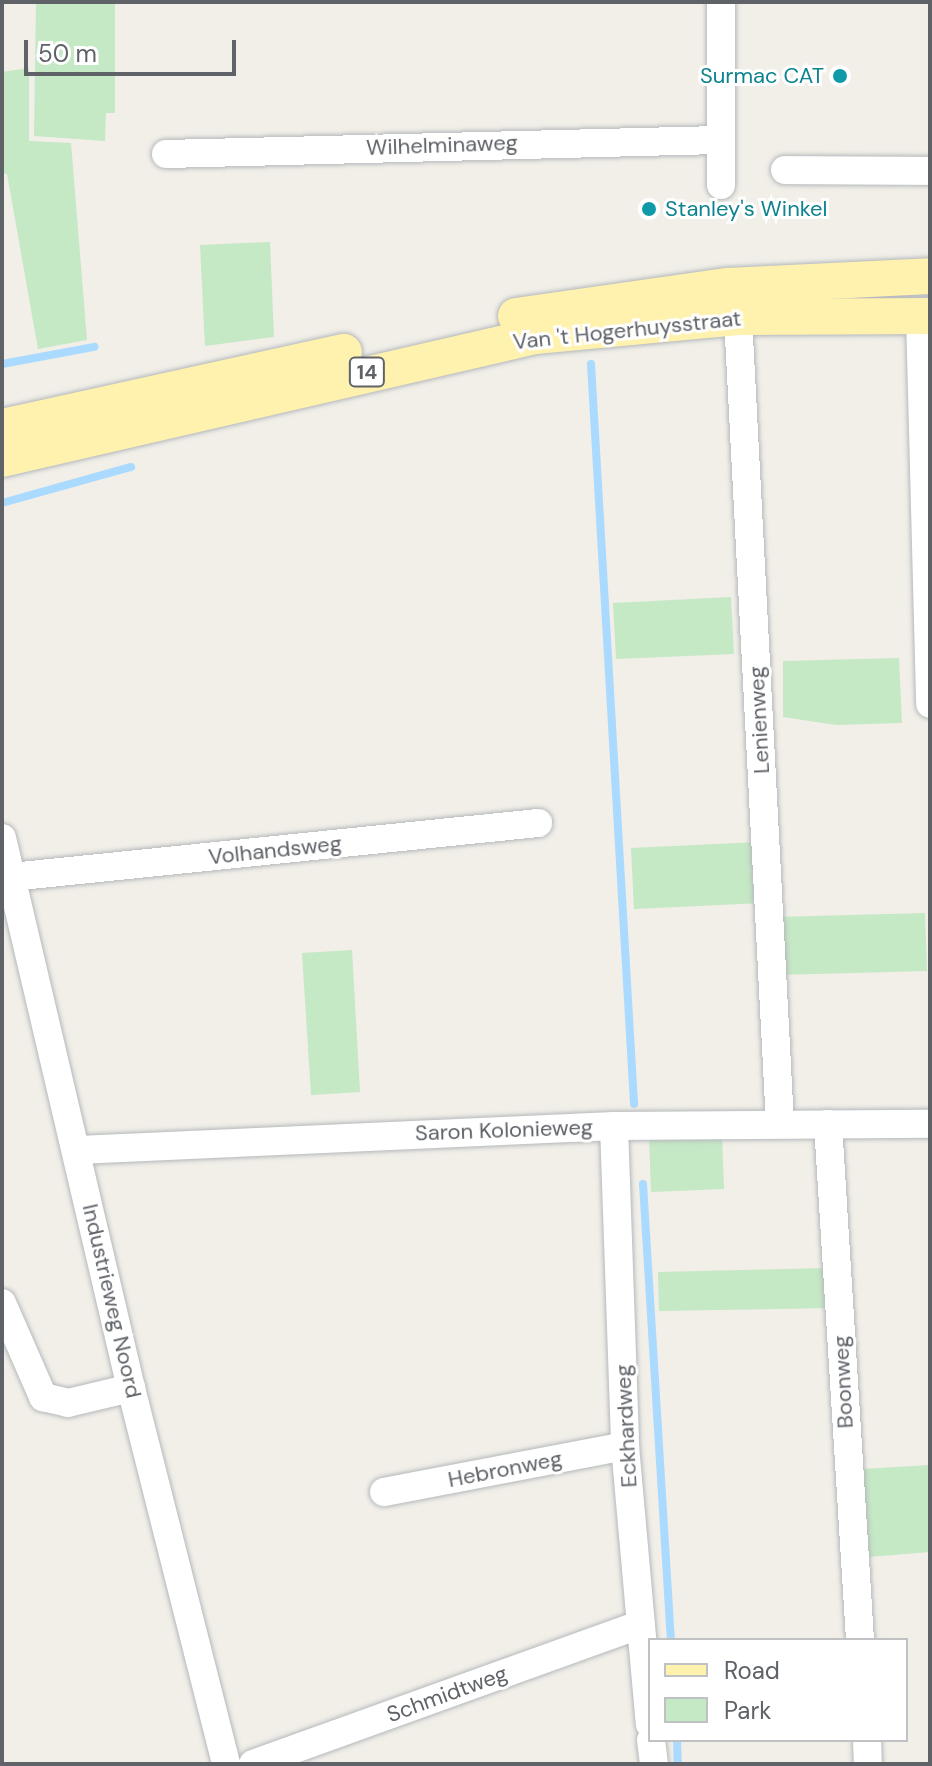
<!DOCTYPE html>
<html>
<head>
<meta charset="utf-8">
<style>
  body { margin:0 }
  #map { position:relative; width:932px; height:1766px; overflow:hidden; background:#f1efe8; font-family:"DM Sans",sans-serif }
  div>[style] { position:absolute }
  .green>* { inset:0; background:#c5e8c5 }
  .stream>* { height:8px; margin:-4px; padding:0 4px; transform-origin:4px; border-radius:4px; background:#aadaff }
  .roads { filter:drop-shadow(0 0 2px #b5b8bc) drop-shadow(0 0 2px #b5b8bc) }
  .minor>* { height:28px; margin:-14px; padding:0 14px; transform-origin:14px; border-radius:14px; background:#fff }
  .major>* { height:36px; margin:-18px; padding:0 18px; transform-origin:18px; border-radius:18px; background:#fff2af }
  .dots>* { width:22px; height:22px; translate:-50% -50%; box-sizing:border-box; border:4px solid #fff; border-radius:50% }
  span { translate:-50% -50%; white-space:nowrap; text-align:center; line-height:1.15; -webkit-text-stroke:6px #fff; paint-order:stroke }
  .shield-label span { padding:2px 6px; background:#fff; border:2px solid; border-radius:6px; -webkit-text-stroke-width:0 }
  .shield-label { font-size:20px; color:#5f6368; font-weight:700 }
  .culture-label { font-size:22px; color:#0d838f }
  .right { translate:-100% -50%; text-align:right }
  .left { translate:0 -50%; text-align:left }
  .street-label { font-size:22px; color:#5f6368 }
  .frame { position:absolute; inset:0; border:4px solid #5f6368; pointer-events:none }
  .legend { position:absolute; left:648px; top:1638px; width:260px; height:104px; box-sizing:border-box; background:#fff; border:2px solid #bfc1c3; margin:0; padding:10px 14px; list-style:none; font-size:24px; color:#5f6368 }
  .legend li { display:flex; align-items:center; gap:16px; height:40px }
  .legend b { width:40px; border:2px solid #bfc1c3 }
  .scale { position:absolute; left:24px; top:40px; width:212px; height:36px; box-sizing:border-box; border:4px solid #5f6368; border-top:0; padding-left:10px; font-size:24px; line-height:28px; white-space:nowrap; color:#5f6368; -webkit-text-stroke:6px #fff; paint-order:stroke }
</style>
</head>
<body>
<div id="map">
  <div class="green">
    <i style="clip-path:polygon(36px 2px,115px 2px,115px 113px,106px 113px,105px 141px,34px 136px)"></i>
    <i style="clip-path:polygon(29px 68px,29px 141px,71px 143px,87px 340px,38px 349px,7px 174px,2px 173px,2px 72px)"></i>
    <i style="clip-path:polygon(270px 242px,274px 337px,205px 346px,200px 245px)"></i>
    <i style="clip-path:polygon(731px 597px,734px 654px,616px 659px,613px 603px)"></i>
    <i style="clip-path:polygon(899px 658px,902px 723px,836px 725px,783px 717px,783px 661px)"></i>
    <i style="clip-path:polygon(759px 842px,762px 903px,634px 909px,631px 848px)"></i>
    <i style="clip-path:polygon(925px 913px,927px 971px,778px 975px,776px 917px)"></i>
    <i style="clip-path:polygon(352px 950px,360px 1092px,311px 1095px,302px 953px)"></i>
    <i style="clip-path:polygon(722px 1134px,724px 1189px,651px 1192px,649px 1137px)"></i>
    <i style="clip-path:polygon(830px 1268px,831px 1308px,659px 1311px,658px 1272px)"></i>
    <i style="clip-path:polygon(930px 1465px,930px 1552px,868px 1557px,862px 1469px)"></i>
  </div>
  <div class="stream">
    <i style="left:2px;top:364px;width:94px;rotate:-10.5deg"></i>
    <i style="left:591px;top:364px;width:741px;rotate:86.67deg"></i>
    <i style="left:2px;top:503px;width:134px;rotate:-15.6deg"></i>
    <i style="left:643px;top:1184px;width:457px;rotate:86.5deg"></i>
    <i style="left:677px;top:1740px;width:24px;rotate:88deg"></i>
  </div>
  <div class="roads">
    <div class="minor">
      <i style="left:721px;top:2px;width:183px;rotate:90deg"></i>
      <i style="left:166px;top:154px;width:552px;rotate:-1.45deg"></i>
      <i style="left:785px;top:170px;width:145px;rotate:0.4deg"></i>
      <i style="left:920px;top:316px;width:388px;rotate:88.5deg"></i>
      <i style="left:738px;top:317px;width:807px;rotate:87.02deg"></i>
      <i style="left:2px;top:838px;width:565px;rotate:76.8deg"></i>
      <i style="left:131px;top:1388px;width:388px;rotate:75.8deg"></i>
      <i style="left:11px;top:877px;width:530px;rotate:-5.85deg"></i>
      <i style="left:828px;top:1124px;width:517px;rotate:86.45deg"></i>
      <i style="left:614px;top:1126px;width:320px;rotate:88deg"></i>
      <i style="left:625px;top:1446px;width:279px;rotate:84.9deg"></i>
      <i style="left:78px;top:1150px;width:537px;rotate:-2.56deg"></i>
      <i style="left:614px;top:1126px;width:316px;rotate:-0.4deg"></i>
      <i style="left:2px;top:1303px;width:103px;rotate:66.4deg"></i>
      <i style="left:43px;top:1397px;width:26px;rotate:13deg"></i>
      <i style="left:68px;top:1403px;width:65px;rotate:-13.4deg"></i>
      <i style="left:384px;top:1492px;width:245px;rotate:-10.8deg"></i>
      <i style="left:651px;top:1740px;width:24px;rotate:83deg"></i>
      <i style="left:867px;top:1740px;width:24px;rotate:88deg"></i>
      <i style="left:253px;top:1764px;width:412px;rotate:-19.8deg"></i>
    </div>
    <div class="major">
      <i style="left:516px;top:316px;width:214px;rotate:-8.1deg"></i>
      <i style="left:728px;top:286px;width:202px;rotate:-2.8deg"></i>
      <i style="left:2px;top:427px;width:350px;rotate:-12.4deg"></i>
      <i style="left:2px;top:459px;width:547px;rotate:-12.99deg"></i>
      <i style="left:535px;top:336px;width:204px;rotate:-5.3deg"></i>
      <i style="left:738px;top:317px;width:192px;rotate:-0.3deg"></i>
    </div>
  </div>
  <div class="dots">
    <i style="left:840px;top:76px;background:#0f9aa8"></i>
    <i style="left:649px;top:209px;background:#0f9aa8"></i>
  </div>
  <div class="shield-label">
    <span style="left:367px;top:372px">14</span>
  </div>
  <div class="culture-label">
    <span class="right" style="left:824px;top:76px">Surmac CAT</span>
    <span class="left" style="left:665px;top:209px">Stanley's Winkel</span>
  </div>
  <div class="street-label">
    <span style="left:442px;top:145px;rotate:-2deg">Wilhelminaweg</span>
    <span style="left:627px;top:330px;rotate:-6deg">Van 't Hogerhuysstraat</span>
    <span style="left:759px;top:720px;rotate:-93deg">Lenienweg</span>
    <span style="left:275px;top:850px;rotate:-6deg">Volhandsweg</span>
    <span style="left:504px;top:1130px;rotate:-2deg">Saron Kolonieweg</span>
    <span style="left:112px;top:1301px;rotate:77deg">Industrieweg Noord</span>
    <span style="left:843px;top:1382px;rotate:-93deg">Boonweg</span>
    <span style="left:626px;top:1426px;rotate:-93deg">Eckhardweg</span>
    <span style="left:505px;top:1469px;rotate:-11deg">Hebronweg</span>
    <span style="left:447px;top:1694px;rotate:-20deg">Schmidtweg</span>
  </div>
  <div class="frame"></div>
  <ul class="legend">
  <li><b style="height:10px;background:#fff2af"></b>Road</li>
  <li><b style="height:22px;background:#c5e8c5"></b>Park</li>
  </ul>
  <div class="scale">50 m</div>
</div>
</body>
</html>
